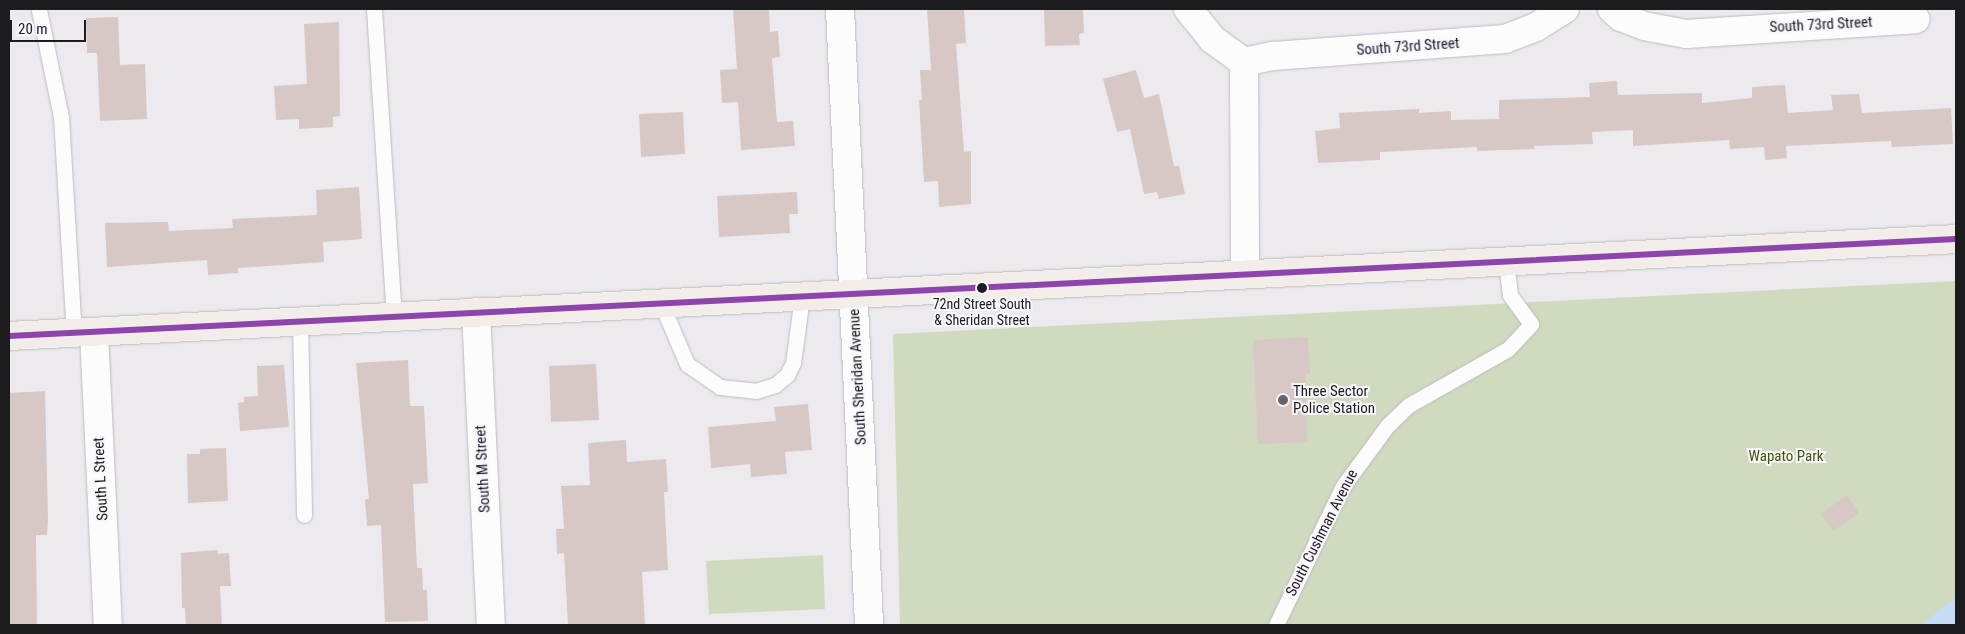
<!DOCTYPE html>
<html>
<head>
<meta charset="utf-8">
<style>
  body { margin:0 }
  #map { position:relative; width:1965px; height:634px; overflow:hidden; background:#eceaef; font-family:"Roboto Condensed",sans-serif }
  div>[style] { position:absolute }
  .green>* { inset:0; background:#d0dabe }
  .water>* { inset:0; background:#c6dbf4 }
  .building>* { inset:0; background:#d7c8c6 }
  .roads { filter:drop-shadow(0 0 1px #bdbbbf) drop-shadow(0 0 1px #bdbbbf) }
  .service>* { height:15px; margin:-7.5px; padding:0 7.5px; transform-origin:7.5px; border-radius:7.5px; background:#fcfcfd }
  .minor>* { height:28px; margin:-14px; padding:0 14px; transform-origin:14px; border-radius:14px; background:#fcfcfd }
  .tertiary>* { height:28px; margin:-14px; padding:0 14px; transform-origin:14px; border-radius:14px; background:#fcfcfd }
  .primary>* { height:28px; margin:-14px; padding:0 14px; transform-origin:14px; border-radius:14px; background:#f3ede9 }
  .bus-1>* { height:6px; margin:-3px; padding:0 3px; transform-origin:3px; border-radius:3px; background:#8e44ad }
  .dots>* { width:14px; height:14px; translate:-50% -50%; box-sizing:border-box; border:2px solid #f8f6fd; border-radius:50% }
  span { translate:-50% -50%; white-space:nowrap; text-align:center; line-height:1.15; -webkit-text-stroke:4px #f8f6fd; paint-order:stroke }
  .bus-label { font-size:14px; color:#1c1b1e }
  .street-label { font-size:15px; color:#1c1b1e }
  .poi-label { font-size:15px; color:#1c1b1e }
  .left { translate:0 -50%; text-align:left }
  .park-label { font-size:15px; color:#425403 }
  .frame { position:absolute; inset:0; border:10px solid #1c1b1e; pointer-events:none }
  .scale { position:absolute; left:10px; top:20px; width:76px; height:22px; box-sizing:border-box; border:2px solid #1c1b1e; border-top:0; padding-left:6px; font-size:15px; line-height:18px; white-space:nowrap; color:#1c1b1e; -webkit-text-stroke:4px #f8f6fd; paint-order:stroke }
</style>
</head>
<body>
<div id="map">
  <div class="green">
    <i style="clip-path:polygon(1956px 281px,1956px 625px,900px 625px,893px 334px)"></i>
    <i style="clip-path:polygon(823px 555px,825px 609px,709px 614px,706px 561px)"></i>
  </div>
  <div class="water">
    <i style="clip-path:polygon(1956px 595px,1956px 625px,1921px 625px,1952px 600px)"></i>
  </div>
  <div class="building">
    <i style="clip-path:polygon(733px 9px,769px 9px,770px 32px,778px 31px,780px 57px,772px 58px,777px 122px,793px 121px,795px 146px,741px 150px,738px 102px,722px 103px,720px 70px,737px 69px)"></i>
    <i style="clip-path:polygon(927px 9px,964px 9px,966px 43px,956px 44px,964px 152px,971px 151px,971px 204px,939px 207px,938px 181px,924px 182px,919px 100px,922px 100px,920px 70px,931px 70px)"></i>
    <i style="clip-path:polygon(1044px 9px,1083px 9px,1084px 33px,1079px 34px,1080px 45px,1045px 46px)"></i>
    <i style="clip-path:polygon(118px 17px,120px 65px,145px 64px,147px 119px,100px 121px,97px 53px,87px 53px,86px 18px)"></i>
    <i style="clip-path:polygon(339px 22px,340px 116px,333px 117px,333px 127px,299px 129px,299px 119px,276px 120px,274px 86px,307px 84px,304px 24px)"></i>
    <i style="clip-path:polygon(1136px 70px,1144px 98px,1159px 94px,1174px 166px,1179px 166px,1185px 194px,1159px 199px,1157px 192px,1144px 194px,1130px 129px,1117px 132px,1103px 79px)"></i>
    <i style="clip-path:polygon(1617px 81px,1618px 95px,1702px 93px,1702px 103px,1752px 98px,1752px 87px,1785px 85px,1788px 113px,1833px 110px,1831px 95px,1859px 94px,1862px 113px,1951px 108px,1953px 144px,1892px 147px,1891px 141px,1786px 146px,1787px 158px,1765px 160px,1764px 147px,1730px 149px,1729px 140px,1633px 146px,1633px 130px,1592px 132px,1593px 144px,1534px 146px,1535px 149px,1477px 151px,1477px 147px,1380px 152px,1380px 160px,1318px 163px,1315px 131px,1340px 128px,1339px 113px,1419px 109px,1419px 113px,1451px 111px,1451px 120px,1499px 119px,1499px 100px,1590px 97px,1589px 83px)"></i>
    <i style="clip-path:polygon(683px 112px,685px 154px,641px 157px,639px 114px)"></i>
    <i style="clip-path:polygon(359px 187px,362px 239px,323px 242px,324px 262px,238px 268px,238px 273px,208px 275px,207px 260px,107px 267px,105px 223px,168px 222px,169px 231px,233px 228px,232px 219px,317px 215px,316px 190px)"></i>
    <i style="clip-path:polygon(797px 192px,798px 214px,789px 214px,790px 233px,719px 237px,717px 196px)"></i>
    <i style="clip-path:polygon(1308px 337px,1310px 374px,1305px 374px,1307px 442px,1258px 444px,1253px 340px)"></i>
    <i style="clip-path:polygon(408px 360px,410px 406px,424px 406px,428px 483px,413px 484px,417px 568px,422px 568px,423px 590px,427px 590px,428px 621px,385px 622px,381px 525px,367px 526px,365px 499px,369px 499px,356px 363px)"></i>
    <i style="clip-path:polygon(596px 364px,599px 420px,551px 422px,549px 366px)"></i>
    <i style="clip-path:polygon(284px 365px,289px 427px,240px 431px,238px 403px,244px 402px,244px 397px,258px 396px,257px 366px)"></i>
    <i style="clip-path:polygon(45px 391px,48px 518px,47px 535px,36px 535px,37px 625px,9px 625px,9px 393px)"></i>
    <i style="clip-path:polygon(808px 404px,812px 450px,785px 452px,787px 474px,751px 477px,750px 464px,711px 468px,708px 427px,776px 421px,774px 407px)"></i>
    <i style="clip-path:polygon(626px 440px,627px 462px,666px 459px,668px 492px,664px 492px,668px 570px,642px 572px,645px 625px,568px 625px,564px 553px,557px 554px,556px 529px,564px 529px,561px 486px,590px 485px,588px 443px)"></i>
    <i style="clip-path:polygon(226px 448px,228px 501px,188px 503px,187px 454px,200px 454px,200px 449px)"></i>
    <i style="clip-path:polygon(1847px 495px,1859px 513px,1833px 531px,1821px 514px)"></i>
    <i style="clip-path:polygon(218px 550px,218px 554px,229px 553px,231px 586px,220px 586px,222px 625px,186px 625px,185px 608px,182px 608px,181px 553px)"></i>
  </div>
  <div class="roads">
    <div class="service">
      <i style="left:374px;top:9px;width:308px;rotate:86.3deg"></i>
      <i style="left:39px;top:10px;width:109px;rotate:78.4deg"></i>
      <i style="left:61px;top:117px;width:216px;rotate:86.6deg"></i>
      <i style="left:661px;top:303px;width:66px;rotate:66.9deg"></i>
      <i style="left:687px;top:364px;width:40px;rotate:34.9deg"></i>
      <i style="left:720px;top:387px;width:36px;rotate:6deg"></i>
      <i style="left:756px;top:391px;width:20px;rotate:-18deg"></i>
      <i style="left:775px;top:385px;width:16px;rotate:-40deg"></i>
      <i style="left:787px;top:375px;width:13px;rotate:-63deg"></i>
      <i style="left:793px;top:363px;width:68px;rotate:-82.3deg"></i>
      <i style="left:300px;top:321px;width:194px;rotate:88.8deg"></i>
      <i style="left:1276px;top:625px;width:154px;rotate:-64.3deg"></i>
      <i style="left:1343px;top:486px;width:74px;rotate:-53.7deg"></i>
      <i style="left:1387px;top:426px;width:30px;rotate:-44deg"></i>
      <i style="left:1409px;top:405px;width:114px;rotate:-29.5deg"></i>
      <i style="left:1508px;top:349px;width:34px;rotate:-47deg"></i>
      <i style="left:1531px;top:324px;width:36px;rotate:-126deg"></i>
      <i style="left:1510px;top:295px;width:32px;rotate:-97deg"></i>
    </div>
    <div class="minor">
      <i style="left:1188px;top:9px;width:38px;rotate:51deg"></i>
      <i style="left:1212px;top:39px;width:39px;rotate:36deg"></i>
      <i style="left:1612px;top:9px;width:12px;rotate:42deg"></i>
      <i style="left:1621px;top:17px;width:25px;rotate:21deg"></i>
      <i style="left:1644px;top:26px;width:43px;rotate:10.8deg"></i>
      <i style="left:1686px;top:34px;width:230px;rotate:-3.7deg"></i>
      <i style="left:1244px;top:62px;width:30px;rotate:-12deg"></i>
      <i style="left:1273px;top:56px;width:233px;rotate:-4.2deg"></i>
      <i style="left:1505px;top:39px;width:33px;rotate:-21deg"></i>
      <i style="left:1536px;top:27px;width:34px;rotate:-32deg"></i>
      <i style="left:1244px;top:62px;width:212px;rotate:89.7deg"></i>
      <i style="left:476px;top:312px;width:313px;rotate:87.3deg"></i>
      <i style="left:94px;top:332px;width:293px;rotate:87.3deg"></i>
    </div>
    <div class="tertiary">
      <i style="left:840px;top:9px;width:617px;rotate:87.3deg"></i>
    </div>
    <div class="primary">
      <i style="left:9px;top:336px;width:1949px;rotate:-2.85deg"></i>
    </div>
  </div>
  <div class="bus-1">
    <i style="left:9px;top:336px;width:1949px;rotate:-2.85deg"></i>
  </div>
  <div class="dots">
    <i style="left:982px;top:288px;background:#1c1b1e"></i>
    <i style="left:1283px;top:400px;background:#656367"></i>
  </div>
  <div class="bus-label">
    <span style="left:982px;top:312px">72nd Street South<br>&amp; Sheridan Street</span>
  </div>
  <div class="street-label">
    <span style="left:1821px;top:25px;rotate:-3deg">South 73rd Street</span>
    <span style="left:1408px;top:47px;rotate:-4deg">South 73rd Street</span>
    <span style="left:858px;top:377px;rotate:-93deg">South Sheridan Avenue</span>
    <span style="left:483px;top:469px;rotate:-93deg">South M Street</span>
    <span style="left:101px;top:479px;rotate:-93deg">South L Street</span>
    <span style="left:1322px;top:533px;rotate:-63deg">South Cushman Avenue</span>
  </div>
  <div class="poi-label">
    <span class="left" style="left:1293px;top:400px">Three Sector<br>Police Station</span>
  </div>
  <div class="park-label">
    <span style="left:1786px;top:457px">Wapato Park</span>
  </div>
  <div class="frame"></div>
  <div class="scale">20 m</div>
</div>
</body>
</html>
